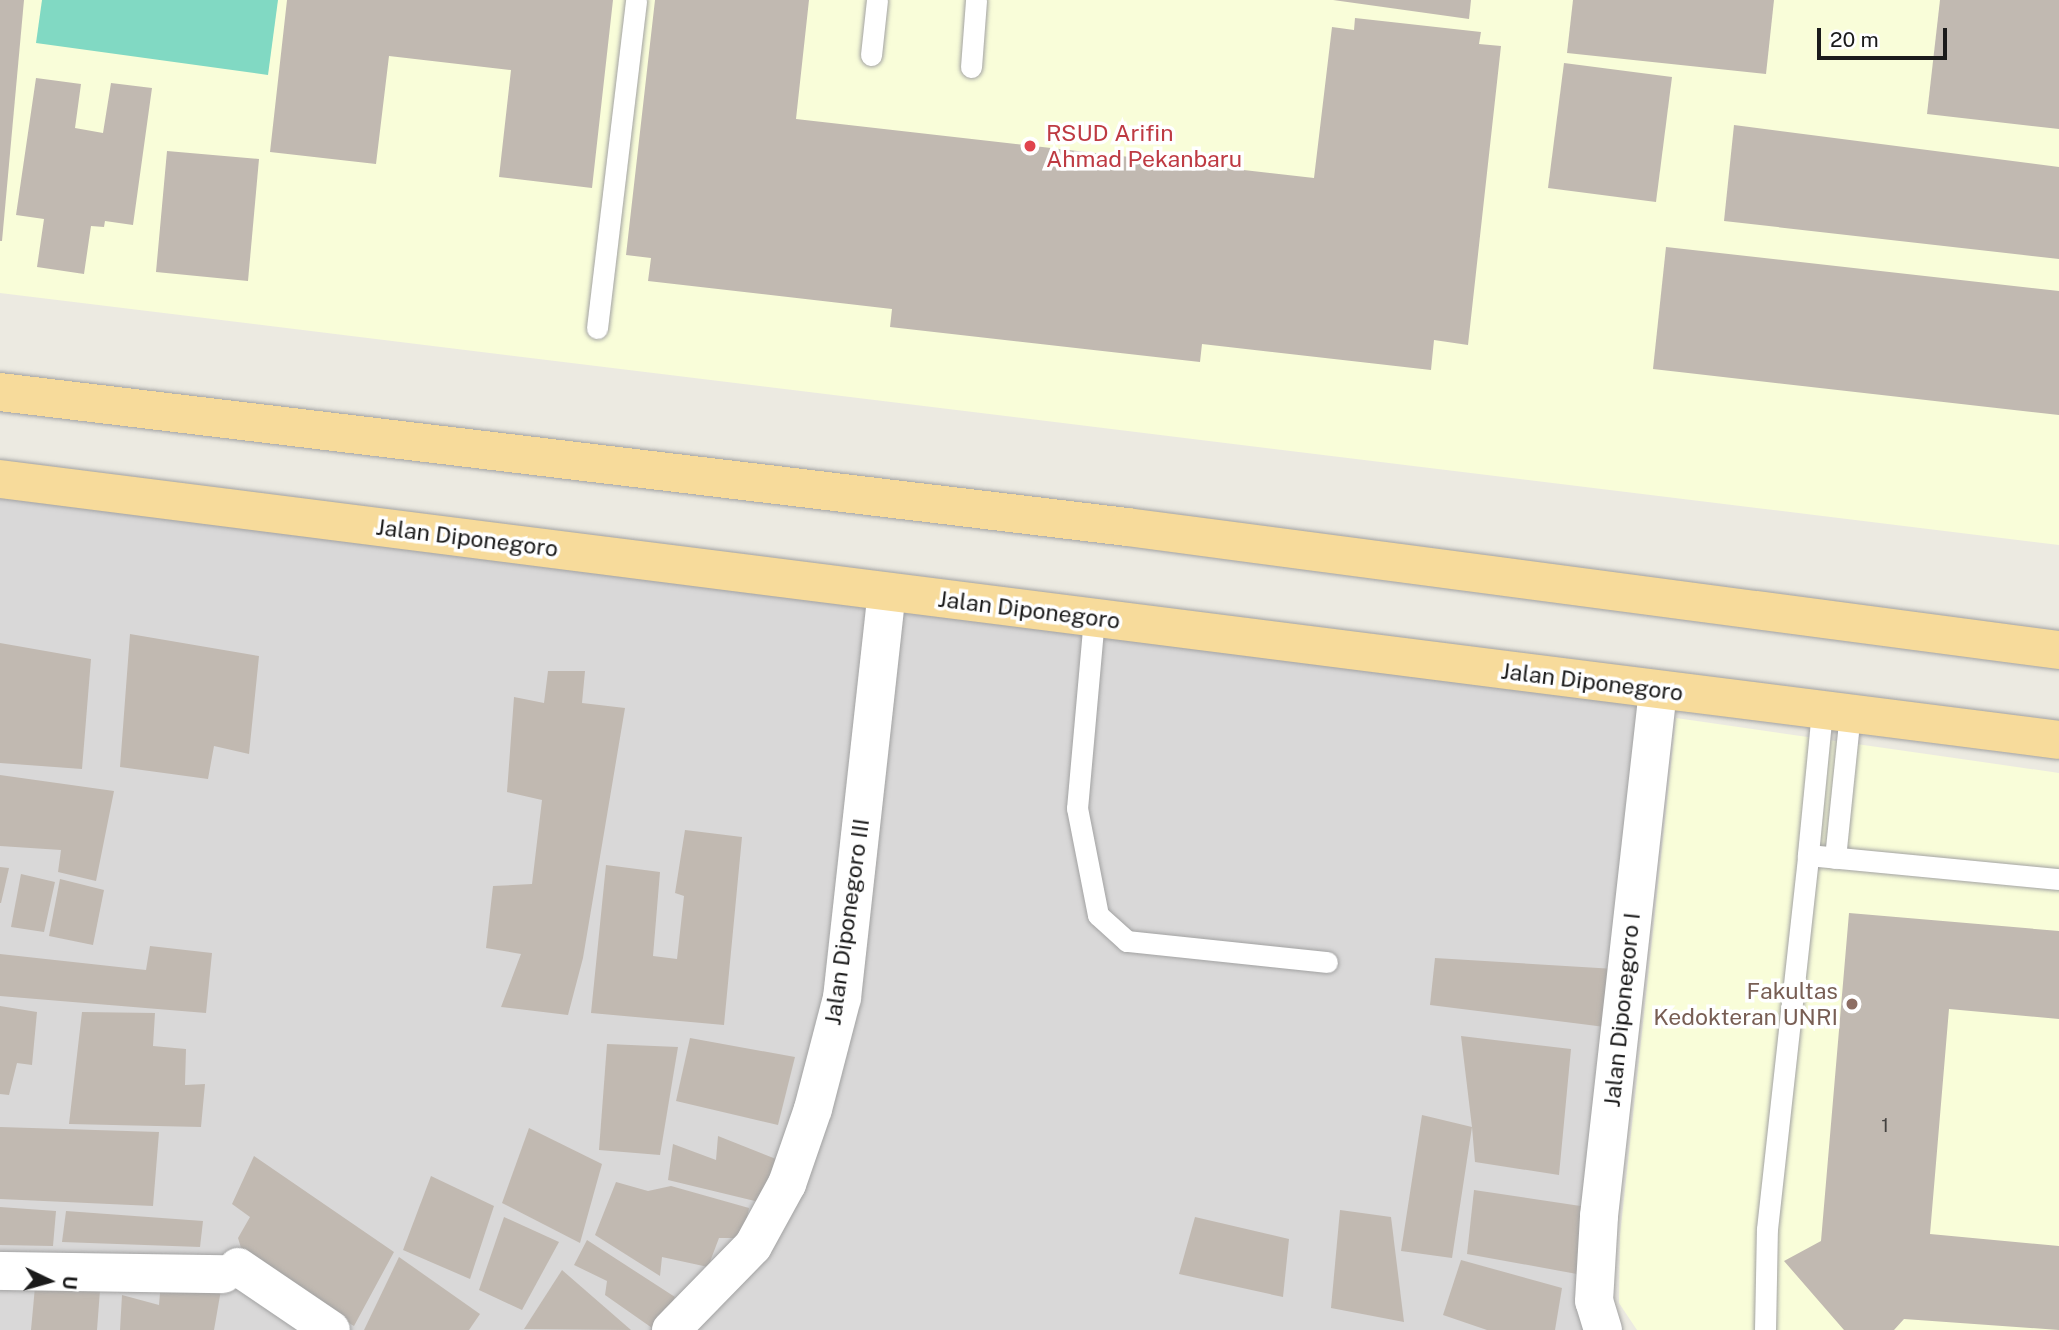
<!DOCTYPE html>
<html>
<head>
<meta charset="utf-8">
<style>
  body { margin:0 }
  #map { position:relative; width:2059px; height:1330px; overflow:hidden; background:#eceae1; font-family:"Public Sans",sans-serif }
  div>[style] { position:absolute }
  .residential>* { inset:0; background:#d9d8d8 }
  .education>* { inset:0; background:#f9fdd9 }
  .pitch>* { inset:0; background:#81d9c3 }
  .building>* { inset:0; background:#c1b9b1 }
  .roads { filter:drop-shadow(0 0 2px #a2a2a2) drop-shadow(0 0 2px #a2a2a2) }
  .service>* { height:21px; margin:-10.5px; padding:0 10.5px; transform-origin:10.5px; border-radius:10.5px; background:#fff }
  .minor>* { height:38px; margin:-19px; padding:0 19px; transform-origin:19px; border-radius:19px; background:#fff }
  .primary>* { height:38px; margin:-19px; padding:0 19px; transform-origin:19px; border-radius:19px; background:#f7db9b }
  .dots>* { width:19px; height:19px; translate:-50% -50%; box-sizing:border-box; border:4px solid #fff; border-radius:50% }
  span { translate:-50% -50%; white-space:nowrap; text-align:center; line-height:1.15; -webkit-text-stroke:7px #fff; paint-order:stroke }
  .number-label { font-size:19px; color:#444240 }
  .number-label span { -webkit-text-stroke-width:0 }
  .health-label { font-size:23px; color:#be3a42 }
  .left { translate:0 -50%; text-align:left }
  .street-label { font-size:23px; color:#1b1b1b }
  .education-label { font-size:23px; color:#785e54 }
  .right { translate:-100% -50%; text-align:right }
  .north { position:absolute; left:14px; top:1246px; width:70px; height:70px; -webkit-text-stroke:5px #fff; paint-order:stroke; rotate:95deg; font-size:19px; font-weight:700; line-height:28px; text-align:center; color:#1b1b1b }
  .north::after { content:''; display:block; margin:auto; width:24px; height:32px; background:#1b1b1b; clip-path:polygon(50% 0,100% 100%,50% 72%,0 100%) }
  .scale { position:absolute; left:1817px; top:28px; width:130px; height:32px; box-sizing:border-box; border:4px solid #1b1b1b; border-top:0; padding-left:9px; font-size:21px; line-height:24px; white-space:nowrap; color:#1b1b1b; -webkit-text-stroke:5px #fff; paint-order:stroke }
</style>
</head>
<body>
<div id="map">
  <div class="residential">
    <i style="clip-path:polygon(0 495px,1654px 705px,1601px 1330px,0 1330px)"></i>
  </div>
  <div class="education">
    <i style="clip-path:polygon(0 0,2059px 0,2059px 545px,0 293px)"></i>
    <i style="clip-path:polygon(1676px 718px,2059px 773px,2059px 1330px,1637px 1330px,1619px 1303px,1620px 1235px)"></i>
  </div>
  <div class="pitch">
    <i style="clip-path:polygon(42px 0,278px 0,268px 75px,36px 43px)"></i>
  </div>
  <div class="building">
    <i style="clip-path:polygon(0 0,24px 0,2px 241px,0 241px)"></i>
    <i style="clip-path:polygon(287px 0,613px 0,592px 188px,499px 177px,511px 70px,389px 56px,376px 164px,270px 152px)"></i>
    <i style="clip-path:polygon(655px 0,809px 0,796px 119px,1314px 178px,1332px 27px,1354px 30px,1355px 18px,1481px 32px,1479px 44px,1501px 46px,1468px 345px,1434px 340px,1431px 370px,1202px 344px,1200px 362px,890px 327px,892px 309px,648px 281px,651px 258px,626px 255px)"></i>
    <i style="clip-path:polygon(1333px 0,1471px 0,1469px 19px)"></i>
    <i style="clip-path:polygon(1573px 0,1774px 0,1766px 74px,1567px 53px)"></i>
    <i style="clip-path:polygon(1940px 0,2059px 0,2059px 129px,1927px 114px)"></i>
    <i style="clip-path:polygon(1564px 63px,1672px 77px,1656px 202px,1548px 188px)"></i>
    <i style="clip-path:polygon(36px 78px,81px 84px,75px 128px,103px 133px,111px 83px,152px 88px,133px 225px,105px 221px,104px 227px,91px 226px,84px 274px,37px 267px,44px 219px,16px 215px)"></i>
    <i style="clip-path:polygon(1734px 125px,2059px 167px,2059px 259px,1724px 221px)"></i>
    <i style="clip-path:polygon(167px 151px,259px 159px,248px 281px,156px 272px)"></i>
    <i style="clip-path:polygon(1666px 247px,2059px 291px,2059px 415px,1653px 369px)"></i>
    <i style="clip-path:polygon(130px 634px,259px 656px,249px 754px,214px 746px,208px 779px,120px 767px)"></i>
    <i style="clip-path:polygon(0 643px,91px 659px,82px 769px,0 763px)"></i>
    <i style="clip-path:polygon(548px 671px,585px 671px,582px 703px,625px 708px,583px 958px,568px 1015px,501px 1007px,521px 954px,486px 948px,493px 886px,532px 884px,542px 800px,507px 792px,514px 697px,544px 703px)"></i>
    <i style="clip-path:polygon(0 775px,114px 791px,96px 881px,58px 872px,61px 850px,0 846px)"></i>
    <i style="clip-path:polygon(685px 830px,742px 837px,724px 1025px,591px 1013px,606px 865px,660px 872px,653px 956px,677px 959px,684px 896px,675px 893px)"></i>
    <i style="clip-path:polygon(0 867px,9px 868px,1px 903px,0 903px)"></i>
    <i style="clip-path:polygon(21px 874px,55px 882px,44px 932px,11px 927px)"></i>
    <i style="clip-path:polygon(60px 879px,104px 890px,93px 945px,49px 936px)"></i>
    <i style="clip-path:polygon(1849px 913px,2059px 931px,2059px 1019px,1949px 1009px,1930px 1234px,2059px 1246px,2059px 1330px,1904px 1319px,1894px 1330px,1844px 1330px,1784px 1261px,1821px 1241px)"></i>
    <i style="clip-path:polygon(150px 946px,212px 953px,206px 1013px,0 996px,0 954px,146px 970px)"></i>
    <i style="clip-path:polygon(1435px 958px,1615px 969px,1605px 1027px,1430px 1005px)"></i>
    <i style="clip-path:polygon(0 1006px,37px 1012px,32px 1065px,17px 1063px,9px 1095px,0 1094px)"></i>
    <i style="clip-path:polygon(82px 1012px,155px 1013px,153px 1046px,186px 1049px,185px 1085px,205px 1084px,201px 1127px,69px 1124px)"></i>
    <i style="clip-path:polygon(1461px 1036px,1571px 1049px,1559px 1175px,1475px 1162px,1472px 1127px,1452px 1258px,1401px 1251px,1422px 1115px,1472px 1127px)"></i>
    <i style="clip-path:polygon(690px 1038px,795px 1057px,778px 1125px,676px 1101px)"></i>
    <i style="clip-path:polygon(607px 1044px,678px 1047px,660px 1155px,599px 1150px)"></i>
    <i style="clip-path:polygon(0 1127px,159px 1132px,153px 1206px,0 1199px)"></i>
    <i style="clip-path:polygon(529px 1128px,602px 1164px,580px 1243px,502px 1203px)"></i>
    <i style="clip-path:polygon(718px 1136px,776px 1159px,759px 1202px,668px 1180px,673px 1144px,716px 1160px)"></i>
    <i style="clip-path:polygon(254px 1156px,394px 1252px,354px 1326px,246px 1264px,238px 1238px,250px 1217px,232px 1204px)"></i>
    <i style="clip-path:polygon(431px 1176px,494px 1206px,470px 1279px,403px 1250px)"></i>
    <i style="clip-path:polygon(616px 1182px,648px 1191px,671px 1186px,749px 1208px,743px 1238px,719px 1238px,708px 1267px,662px 1257px,660px 1276px,595px 1235px)"></i>
    <i style="clip-path:polygon(1474px 1190px,1587px 1207px,1577px 1274px,1467px 1254px)"></i>
    <i style="clip-path:polygon(0 1207px,56px 1211px,53px 1246px,0 1245px)"></i>
    <i style="clip-path:polygon(1340px 1210px,1391px 1217px,1404px 1322px,1331px 1308px)"></i>
    <i style="clip-path:polygon(66px 1211px,203px 1221px,200px 1247px,62px 1242px)"></i>
    <i style="clip-path:polygon(504px 1217px,559px 1242px,522px 1310px,479px 1290px)"></i>
    <i style="clip-path:polygon(1195px 1217px,1289px 1239px,1283px 1297px,1179px 1274px)"></i>
    <i style="clip-path:polygon(587px 1240px,675px 1297px,655px 1330px,605px 1295px,607px 1281px,574px 1265px)"></i>
    <i style="clip-path:polygon(399px 1257px,480px 1314px,469px 1330px,364px 1330px)"></i>
    <i style="clip-path:polygon(1461px 1260px,1562px 1288px,1555px 1330px,1487px 1330px,1443px 1315px)"></i>
    <i style="clip-path:polygon(562px 1270px,631px 1330px,524px 1329px)"></i>
    <i style="clip-path:polygon(36px 1276px,100px 1290px,97px 1330px,31px 1330px)"></i>
    <i style="clip-path:polygon(161px 1281px,222px 1284px,214px 1330px,120px 1330px,122px 1295px,159px 1305px)"></i>
  </div>
  <div class="roads">
    <div class="service">
      <i style="left:871px;top:55px;width:55px;rotate:-83.8deg"></i>
      <i style="left:971px;top:67px;width:67px;rotate:-85.7deg"></i>
      <i style="left:597px;top:328px;width:330px;rotate:-83.2deg"></i>
      <i style="left:1094px;top:618px;width:191px;rotate:95.1deg"></i>
      <i style="left:1077px;top:808px;width:109px;rotate:78.9deg"></i>
      <i style="left:1098px;top:915px;width:39px;rotate:42deg"></i>
      <i style="left:1127px;top:941px;width:201px;rotate:6deg"></i>
      <i style="left:1822px;top:711px;width:145px;rotate:95.6deg"></i>
      <i style="left:1808px;top:855px;width:252px;rotate:5.5deg"></i>
      <i style="left:1835px;top:858px;width:145px;rotate:-84.1deg"></i>
      <i style="left:1765px;top:1330px;width:101px;rotate:-88.9deg"></i>
      <i style="left:1767px;top:1229px;width:376px;rotate:-83.7deg"></i>
    </div>
    <div class="minor">
      <i style="left:238px;top:1267px;width:112px;rotate:34.1deg"></i>
      <i style="left:0;top:1271px;width:223px;rotate:0.8deg"></i>
      <i style="left:671px;top:1330px;width:117px;rotate:-45.7deg"></i>
      <i style="left:753px;top:1246px;width:71px;rotate:-61.3deg"></i>
      <i style="left:787px;top:1184px;width:79px;rotate:-70.9deg"></i>
      <i style="left:813px;top:1109px;width:115px;rotate:-75.4deg"></i>
      <i style="left:842px;top:998px;width:408px;rotate:-83.7deg"></i>
      <i style="left:1603px;top:1330px;width:30px;rotate:-107deg"></i>
      <i style="left:1594px;top:1301px;width:85px;rotate:-86.6deg"></i>
      <i style="left:1599px;top:1216px;width:529px;rotate:-83.6deg"></i>
    </div>
    <div class="primary">
      <i style="left:0;top:392px;width:1135px;rotate:6.83deg"></i>
      <i style="left:1127px;top:527px;width:940px;rotate:7.52deg"></i>
      <i style="left:0;top:479px;width:2075px;rotate:7.22deg"></i>
    </div>
  </div>
  <div class="dots">
    <i style="left:1030px;top:146px;background:#e0444e"></i>
    <i style="left:1852px;top:1004px;background:#8d6e63"></i>
  </div>
  <div class="number-label">
    <span style="left:1885px;top:1126px">1</span>
  </div>
  <div class="health-label">
    <span class="left" style="left:1046px;top:146px">RSUD Arifin<br>Ahmad Pekanbaru</span>
  </div>
  <div class="street-label">
    <span style="left:467px;top:538px;rotate:7deg">Jalan Diponegoro</span>
    <span style="left:1029px;top:610px;rotate:7deg">Jalan Diponegoro</span>
    <span style="left:1592px;top:682px;rotate:7deg">Jalan Diponegoro</span>
    <span style="left:847px;top:922px;rotate:-82deg">Jalan Diponegoro III</span>
    <span style="left:1622px;top:1010px;rotate:-84deg">Jalan Diponegoro I</span>
  </div>
  <div class="education-label">
    <span class="right" style="left:1838px;top:1004px">Fakultas<br>Kedokteran UNRI</span>
  </div>
  <div class="north">U</div>
  <div class="scale">20 m</div>
</div>
</body>
</html>
